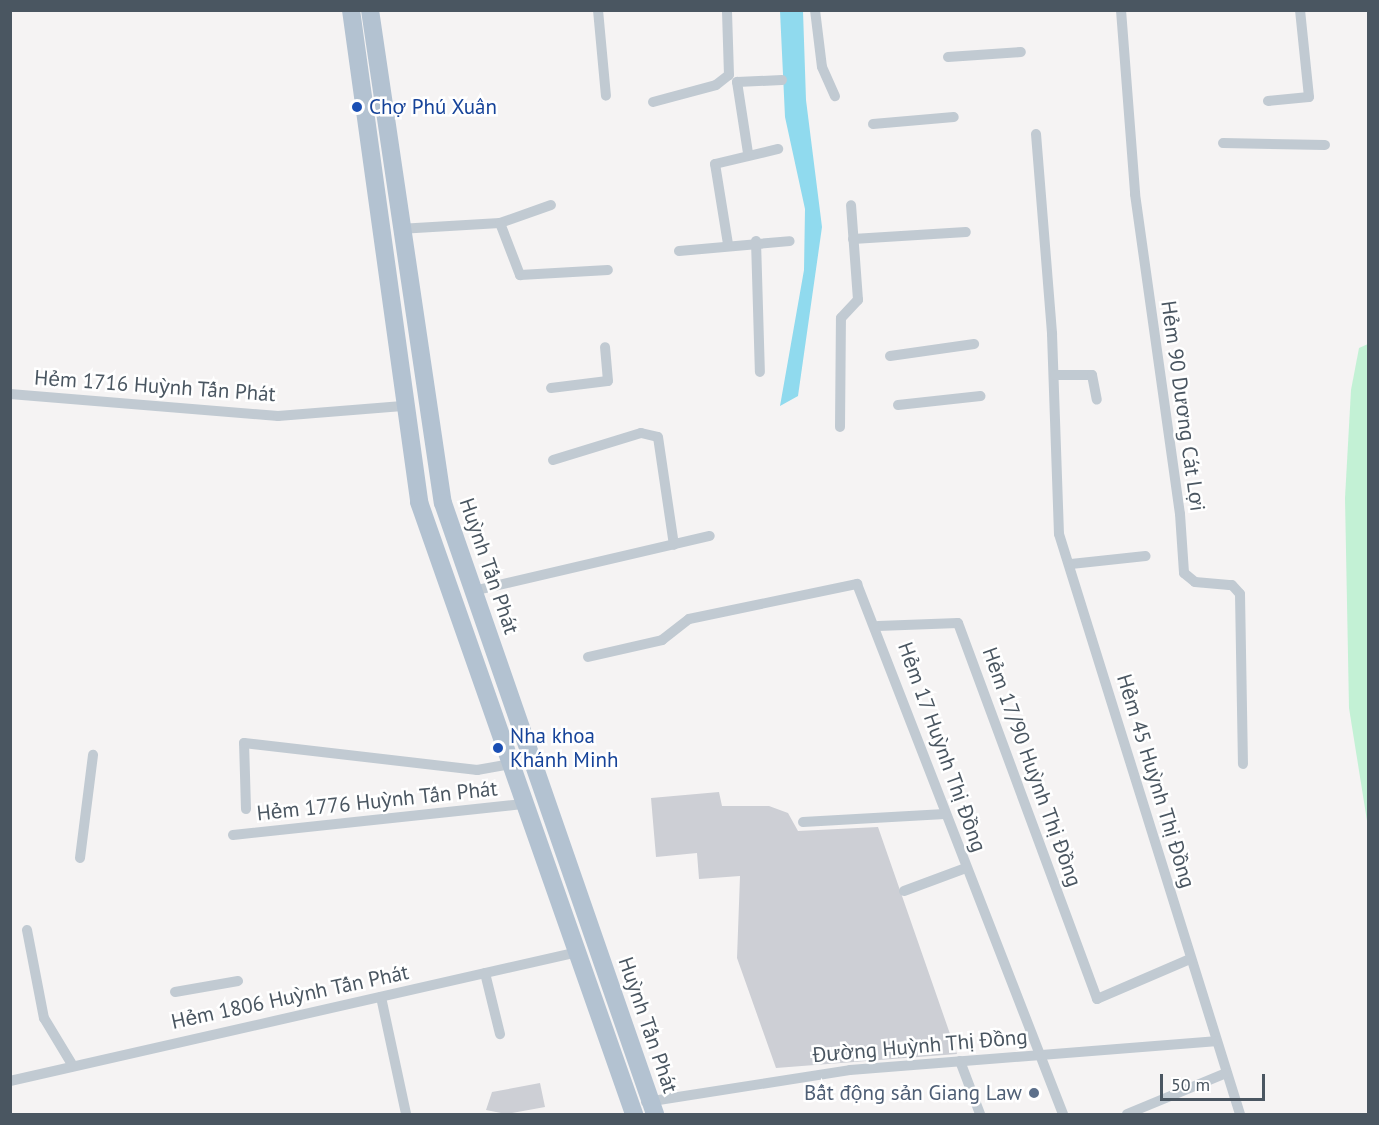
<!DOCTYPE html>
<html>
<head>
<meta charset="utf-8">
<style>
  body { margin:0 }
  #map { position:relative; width:1379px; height:1125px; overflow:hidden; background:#f5f3f3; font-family:"PT Sans",sans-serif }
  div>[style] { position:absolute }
  .green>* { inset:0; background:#c3f1d5 }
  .water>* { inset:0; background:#90daee }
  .building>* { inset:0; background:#cdcfd5 }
  .minor>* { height:10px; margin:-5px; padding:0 5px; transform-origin:5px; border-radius:5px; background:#c1cad2 }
  .primary>* { height:18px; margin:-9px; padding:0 9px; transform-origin:9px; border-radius:9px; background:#b3c2d1 }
  .dots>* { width:16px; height:16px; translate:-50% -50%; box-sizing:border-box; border:3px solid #fff; border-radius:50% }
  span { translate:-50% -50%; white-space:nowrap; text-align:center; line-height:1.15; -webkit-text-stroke:5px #fff; paint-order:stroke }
  .transit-label { font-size:21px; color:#164399 }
  .left { translate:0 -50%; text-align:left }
  .street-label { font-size:21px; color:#4a5661 }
  .service-label { font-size:21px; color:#4e5e75 }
  .right { translate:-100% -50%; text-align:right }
  .frame { position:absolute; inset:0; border:12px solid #4a5661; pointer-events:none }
  .scale { position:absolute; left:1160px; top:1074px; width:105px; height:27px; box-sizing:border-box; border:3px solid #4a5661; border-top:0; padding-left:8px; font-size:18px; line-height:21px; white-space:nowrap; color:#4a5661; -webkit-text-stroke:4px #fff; paint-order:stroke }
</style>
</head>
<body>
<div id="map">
  <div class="green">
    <i style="clip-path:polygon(1368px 344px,1368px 827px,1349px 708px,1345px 498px,1351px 390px,1359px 348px)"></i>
  </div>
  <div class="water">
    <i style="clip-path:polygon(780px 11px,803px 11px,806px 100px,822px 227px,798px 396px,780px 406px,804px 270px,805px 209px,785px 117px)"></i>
  </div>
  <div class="building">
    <i style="clip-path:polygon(719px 792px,722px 806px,769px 806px,788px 813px,798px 831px,878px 827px,957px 1054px,776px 1068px,737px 958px,740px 876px,699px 879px,697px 853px,656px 857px,651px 798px)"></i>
    <i style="clip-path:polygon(540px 1083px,545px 1107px,506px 1114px,486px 1110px,492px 1092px)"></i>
  </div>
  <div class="minor">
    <i style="left:598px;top:10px;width:86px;rotate:84.7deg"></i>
    <i style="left:815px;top:10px;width:57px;rotate:83deg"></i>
    <i style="left:822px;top:67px;width:32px;rotate:66deg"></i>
    <i style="left:1121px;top:10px;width:185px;rotate:85.6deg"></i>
    <i style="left:1135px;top:194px;width:323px;rotate:82deg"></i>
    <i style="left:1180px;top:514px;width:59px;rotate:86.1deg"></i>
    <i style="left:1184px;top:573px;width:14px;rotate:39deg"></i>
    <i style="left:1195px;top:582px;width:37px;rotate:5deg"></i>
    <i style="left:1232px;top:585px;width:12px;rotate:48deg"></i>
    <i style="left:1240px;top:594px;width:170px;rotate:89deg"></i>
    <i style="left:948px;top:57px;width:73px;rotate:-3.9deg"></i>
    <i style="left:1268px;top:101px;width:41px;rotate:-5.6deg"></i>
    <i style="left:1309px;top:97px;width:87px;rotate:-95.9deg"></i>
    <i style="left:653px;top:102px;width:65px;rotate:-15.1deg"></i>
    <i style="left:716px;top:85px;width:16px;rotate:-38deg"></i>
    <i style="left:729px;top:75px;width:65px;rotate:-91.8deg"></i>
    <i style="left:873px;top:124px;width:81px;rotate:-4.9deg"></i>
    <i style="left:1036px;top:134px;width:201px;rotate:85.4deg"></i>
    <i style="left:1052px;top:334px;width:200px;rotate:88deg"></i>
    <i style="left:1059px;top:534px;width:608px;rotate:72.67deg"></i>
    <i style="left:1223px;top:143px;width:102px;rotate:1.1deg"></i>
    <i style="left:748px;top:153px;width:72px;rotate:-98.8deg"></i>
    <i style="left:737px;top:82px;width:45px;rotate:-2.5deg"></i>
    <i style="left:500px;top:223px;width:54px;rotate:-19.4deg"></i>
    <i style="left:399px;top:229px;width:101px;rotate:-3.4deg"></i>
    <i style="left:500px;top:223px;width:56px;rotate:69deg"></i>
    <i style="left:520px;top:275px;width:88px;rotate:-3.3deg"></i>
    <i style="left:853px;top:239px;width:113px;rotate:-3.5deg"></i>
    <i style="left:756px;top:241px;width:131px;rotate:88.3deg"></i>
    <i style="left:728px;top:244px;width:81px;rotate:-99.2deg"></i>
    <i style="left:715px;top:164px;width:65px;rotate:-13.4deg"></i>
    <i style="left:679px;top:251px;width:111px;rotate:-5.1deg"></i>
    <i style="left:890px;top:356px;width:85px;rotate:-8.1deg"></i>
    <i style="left:1055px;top:375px;width:37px"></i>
    <i style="left:1092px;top:375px;width:25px;rotate:79deg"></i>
    <i style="left:551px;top:388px;width:57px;rotate:-7deg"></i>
    <i style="left:608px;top:381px;width:34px;rotate:-95deg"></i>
    <i style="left:10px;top:394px;width:269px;rotate:4.7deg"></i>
    <i style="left:278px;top:416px;width:125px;rotate:-4.6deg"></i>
    <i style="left:898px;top:405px;width:83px;rotate:-6.2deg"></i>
    <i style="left:840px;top:427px;width:109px;rotate:-89.5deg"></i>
    <i style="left:841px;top:318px;width:25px;rotate:-47deg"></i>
    <i style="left:858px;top:300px;width:95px;rotate:-94.2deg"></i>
    <i style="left:553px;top:460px;width:92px;rotate:-17.1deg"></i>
    <i style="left:641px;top:433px;width:17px;rotate:13deg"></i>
    <i style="left:658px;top:437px;width:109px;rotate:81.6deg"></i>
    <i style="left:1071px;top:564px;width:75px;rotate:-6.1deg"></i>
    <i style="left:473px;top:591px;width:243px;rotate:-13.1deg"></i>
    <i style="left:878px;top:626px;width:80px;rotate:-2.1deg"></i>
    <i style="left:958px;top:623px;width:401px;rotate:69.7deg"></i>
    <i style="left:1097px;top:999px;width:101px;rotate:-23.3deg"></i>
    <i style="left:588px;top:657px;width:76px;rotate:-12.9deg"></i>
    <i style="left:662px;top:640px;width:34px;rotate:-38deg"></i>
    <i style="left:689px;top:619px;width:172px;rotate:-11.8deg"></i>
    <i style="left:857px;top:584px;width:569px;rotate:68.76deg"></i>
    <i style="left:246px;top:809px;width:66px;rotate:-91.7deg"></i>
    <i style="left:244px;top:743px;width:235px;rotate:6.6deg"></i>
    <i style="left:477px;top:770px;width:35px;rotate:-10deg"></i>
    <i style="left:803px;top:822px;width:142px;rotate:-3.2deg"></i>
    <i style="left:233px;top:835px;width:293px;rotate:-6.1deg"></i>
    <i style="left:80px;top:858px;width:104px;rotate:-82.8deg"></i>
    <i style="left:904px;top:891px;width:66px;rotate:-20.4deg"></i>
    <i style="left:27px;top:930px;width:90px;rotate:79.1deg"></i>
    <i style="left:44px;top:1018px;width:56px;rotate:58.9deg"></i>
    <i style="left:485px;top:973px;width:63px;rotate:76.2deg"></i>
    <i style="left:175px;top:992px;width:64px;rotate:-9.9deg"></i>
    <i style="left:381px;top:997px;width:120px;rotate:77.9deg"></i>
    <i style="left:960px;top:1061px;width:57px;rotate:69.3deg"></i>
    <i style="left:10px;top:1081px;width:582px;rotate:-12.8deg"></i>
    <i style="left:646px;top:1102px;width:206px;rotate:-8.9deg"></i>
    <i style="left:850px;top:1070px;width:366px;rotate:-4.5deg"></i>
    <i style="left:1127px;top:1114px;width:107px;rotate:-22.5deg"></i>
  </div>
  <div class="primary">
    <i style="left:351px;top:10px;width:497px;rotate:82.1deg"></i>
    <i style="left:419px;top:502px;width:649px;rotate:70.64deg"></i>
    <i style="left:370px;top:10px;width:498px;rotate:81.6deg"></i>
    <i style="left:443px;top:503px;width:647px;rotate:70.86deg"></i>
  </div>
  <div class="dots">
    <i style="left:357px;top:107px;background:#1a4fb4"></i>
    <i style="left:498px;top:748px;background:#1a4fb4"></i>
    <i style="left:1034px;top:1093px;background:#5c6f8a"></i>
  </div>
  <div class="transit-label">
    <span class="left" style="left:369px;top:107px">Chợ Phú Xuân</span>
    <span class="left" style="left:510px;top:748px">Nha khoa<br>Khánh Minh</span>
  </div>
  <div class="street-label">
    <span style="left:155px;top:386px;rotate:4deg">Hẻm 1716 Huỳnh Tấn Phát</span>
    <span style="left:1183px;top:406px;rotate:82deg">Hẻm 90 Dương Cát Lợi</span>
    <span style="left:489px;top:566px;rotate:71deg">Huỳnh Tấn Phát</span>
    <span style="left:942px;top:747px;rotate:70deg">Hẻm 17 Huỳnh Thị Đồng</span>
    <span style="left:1032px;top:767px;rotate:70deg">Hẻm 17/90 Huỳnh Thị Đồng</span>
    <span style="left:1156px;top:781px;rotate:73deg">Hẻm 45 Huỳnh Thị Đồng</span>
    <span style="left:377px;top:801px;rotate:-6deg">Hẻm 1776 Huỳnh Tấn Phát</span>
    <span style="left:290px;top:997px;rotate:-12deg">Hẻm 1806 Huỳnh Tấn Phát</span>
    <span style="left:648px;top:1025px;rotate:71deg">Huỳnh Tấn Phát</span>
    <span style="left:920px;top:1046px;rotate:-5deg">Đường Huỳnh Thị Đồng</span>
  </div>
  <div class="service-label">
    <span class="right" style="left:1022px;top:1093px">Bất động sản Giang Law</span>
  </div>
  <div class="frame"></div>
  <div class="scale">50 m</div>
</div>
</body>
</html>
